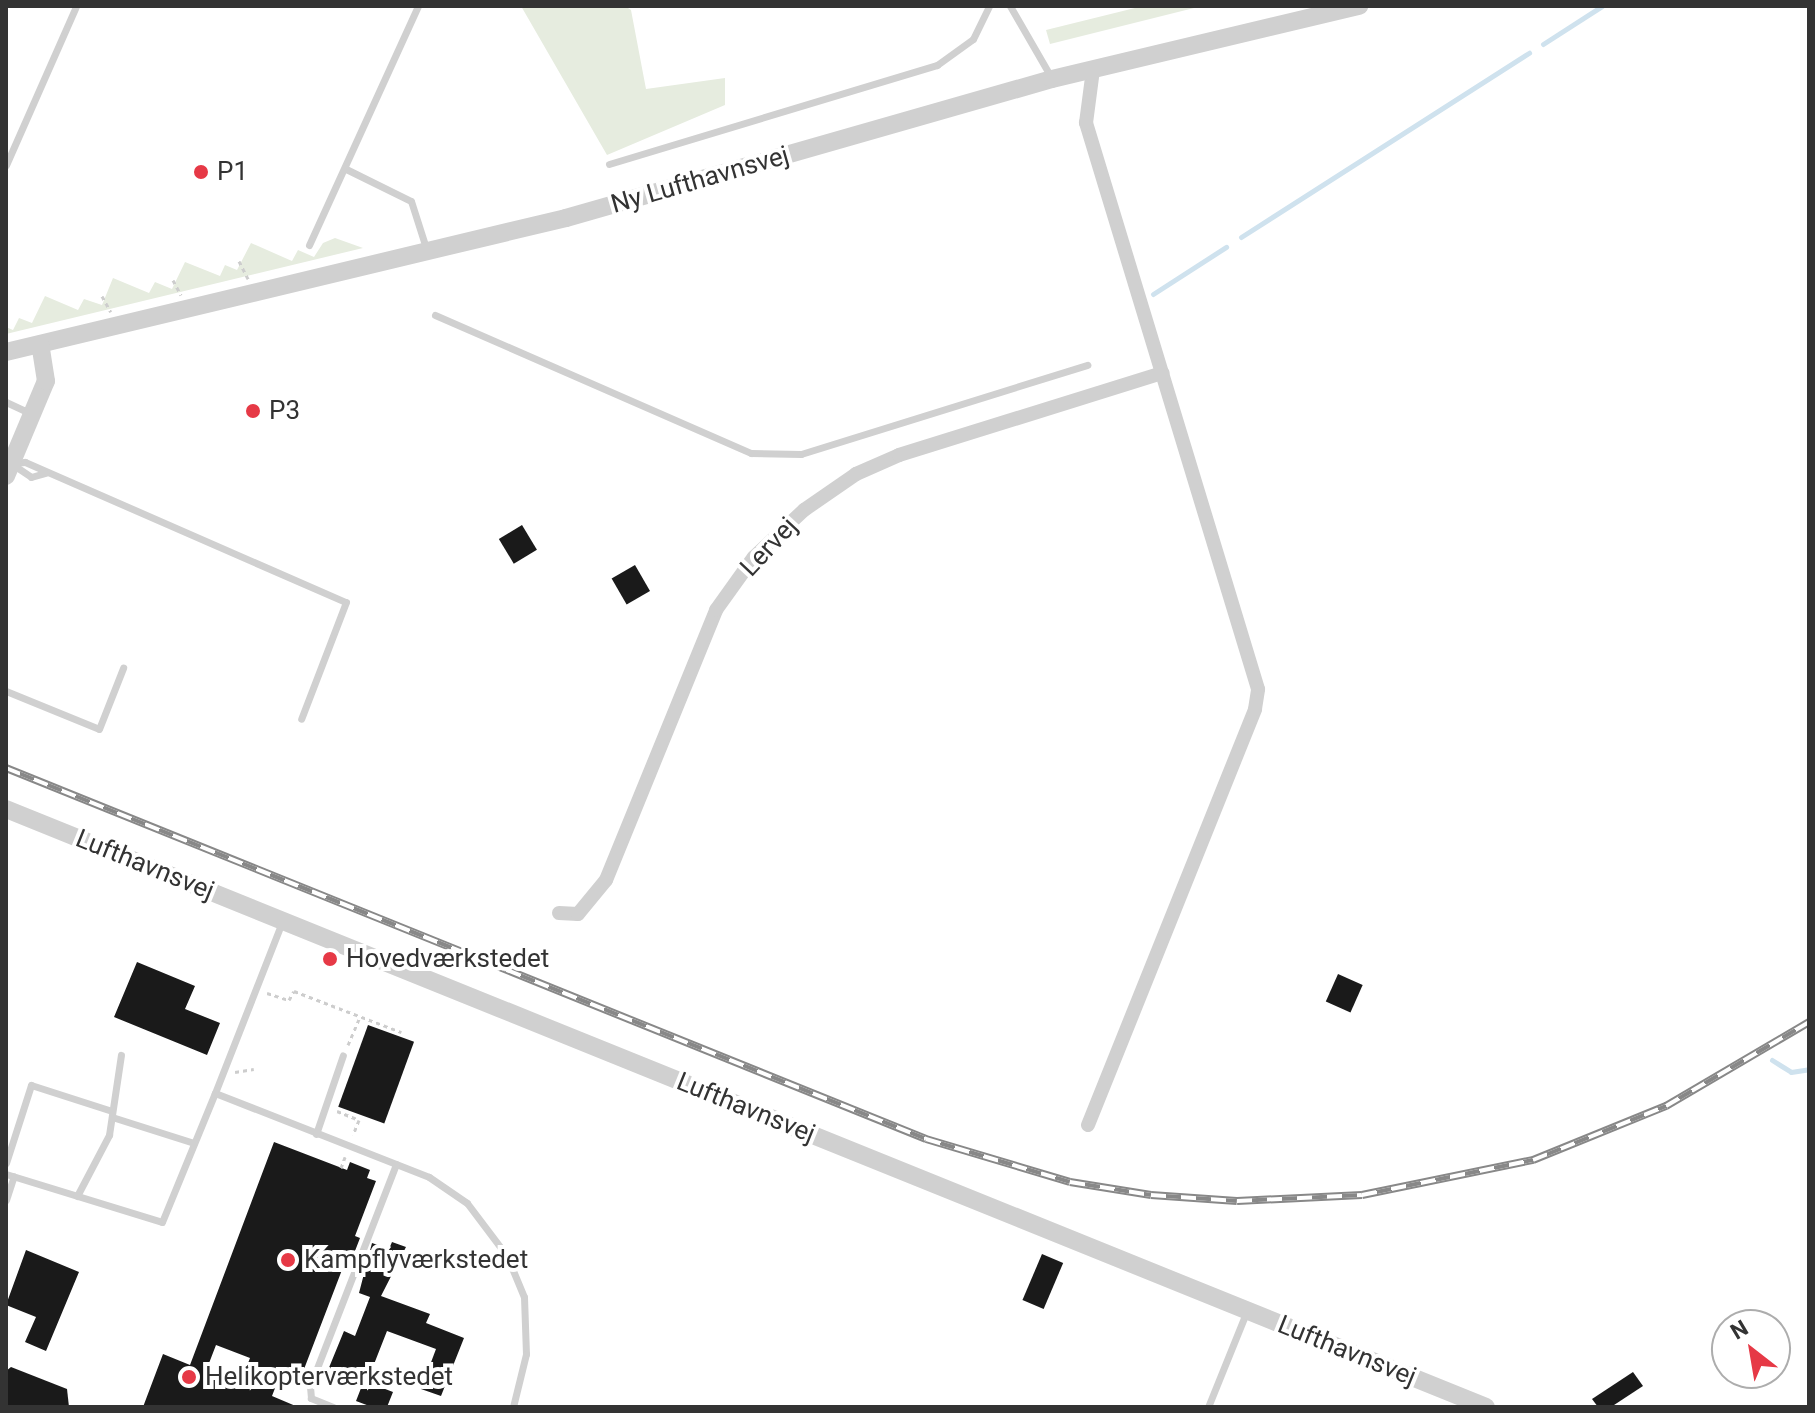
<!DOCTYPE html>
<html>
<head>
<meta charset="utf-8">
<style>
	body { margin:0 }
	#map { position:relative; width:1815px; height:1413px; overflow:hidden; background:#fff; font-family:Roboto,sans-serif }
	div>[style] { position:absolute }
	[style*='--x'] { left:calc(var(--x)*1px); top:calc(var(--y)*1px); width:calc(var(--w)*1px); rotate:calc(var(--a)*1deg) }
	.green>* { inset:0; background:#e6ecdf }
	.stream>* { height:5px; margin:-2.5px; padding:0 2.5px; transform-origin:2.5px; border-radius:2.5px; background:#cfe2ee }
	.building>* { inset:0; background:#1a1a1a; transform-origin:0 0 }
	.path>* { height:3px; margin-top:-1.5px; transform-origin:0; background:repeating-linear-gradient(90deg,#cdcdcd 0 4px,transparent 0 8px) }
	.service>* { height:7px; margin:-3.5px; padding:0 3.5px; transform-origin:3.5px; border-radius:3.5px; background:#d0d0d0 }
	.minor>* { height:14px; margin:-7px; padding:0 7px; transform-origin:7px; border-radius:7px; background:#d0d0d0 }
	.tertiary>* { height:18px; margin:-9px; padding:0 9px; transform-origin:9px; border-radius:9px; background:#d0d0d0 }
	.rail>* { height:8px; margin-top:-4px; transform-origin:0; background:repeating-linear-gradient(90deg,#fff 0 15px,#888 0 30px); box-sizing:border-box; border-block:2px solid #888 }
	.dots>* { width:22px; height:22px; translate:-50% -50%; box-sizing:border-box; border:4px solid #fff; border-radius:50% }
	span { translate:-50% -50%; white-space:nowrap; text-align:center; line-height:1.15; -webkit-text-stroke:8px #fff; paint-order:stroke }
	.poi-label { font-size:26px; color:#333 }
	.left { translate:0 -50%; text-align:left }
	.street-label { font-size:26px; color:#333 }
	.frame { position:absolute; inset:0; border:8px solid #333; pointer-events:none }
	.north { position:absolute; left:1711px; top:1309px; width:80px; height:80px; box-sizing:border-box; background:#fff; border:2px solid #adadad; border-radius:50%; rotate:329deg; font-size:22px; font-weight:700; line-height:32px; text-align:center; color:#333 }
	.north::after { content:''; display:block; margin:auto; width:28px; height:36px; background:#e63946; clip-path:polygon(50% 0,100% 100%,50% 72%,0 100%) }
</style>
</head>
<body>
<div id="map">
	<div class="green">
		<i style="clip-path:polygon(521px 6px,625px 6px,631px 10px,646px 89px,725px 78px,725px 105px,607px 155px)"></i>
		<i style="clip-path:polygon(1143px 6px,1202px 6px,1050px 44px,1046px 30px)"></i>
		<i style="clip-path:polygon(335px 238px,363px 248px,6px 334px,6px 327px,13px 330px,19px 318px,32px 323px,45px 296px,78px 310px,84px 299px,102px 305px,113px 278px,149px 293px,155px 282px,172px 289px,185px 262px,220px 276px,225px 265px,237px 270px,251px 243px,292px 261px,298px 250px,314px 257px,323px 243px)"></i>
	</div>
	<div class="stream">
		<i style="--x:1543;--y:44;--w:70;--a:-32.8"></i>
		<i style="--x:1241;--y:237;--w:342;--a:-32.6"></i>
		<i style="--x:1153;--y:294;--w:87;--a:-32.8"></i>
		<i style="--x:1772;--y:1060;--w:22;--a:32"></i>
		<i style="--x:1791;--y:1072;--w:18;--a:-9"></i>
	</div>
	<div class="building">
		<i style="left:522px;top:525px;width:29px;height:27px;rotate:59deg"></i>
		<i style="left:635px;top:565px;width:30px;height:27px;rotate:60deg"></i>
		<i style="clip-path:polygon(137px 962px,195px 986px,185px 1009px,220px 1023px,207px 1055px,114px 1017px)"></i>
		<i style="left:1338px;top:974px;width:27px;height:30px;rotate:24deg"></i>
		<i style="left:368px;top:1025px;width:49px;height:87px;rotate:20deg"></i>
		<i style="clip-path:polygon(evenodd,274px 1142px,347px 1170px,350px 1162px,370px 1170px,367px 1178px,376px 1181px,355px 1236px,360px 1238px,350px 1264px,345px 1262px,301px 1377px,282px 1370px,272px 1396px,298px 1407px,143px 1407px,163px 1354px,190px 1365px,274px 1142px,216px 1345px,250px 1358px,240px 1384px,206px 1371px,216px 1345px)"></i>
		<i style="clip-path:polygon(392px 1242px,406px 1247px,381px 1296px,430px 1314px,426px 1323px,464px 1338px,441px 1396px,421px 1389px,436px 1349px,387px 1331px,367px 1382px,393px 1392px,387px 1407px,372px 1407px,356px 1401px,363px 1383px,328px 1370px,344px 1331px,355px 1336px,370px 1297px,359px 1293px,372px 1243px,389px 1249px)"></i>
		<i style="clip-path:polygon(26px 1250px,79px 1272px,46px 1351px,25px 1342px,36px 1317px,6px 1305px)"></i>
		<i style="left:1042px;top:1254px;width:23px;height:50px;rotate:23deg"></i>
		<i style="clip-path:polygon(11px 1367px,67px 1389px,69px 1407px,6px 1407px,6px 1371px)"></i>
		<i style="clip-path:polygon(1633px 1372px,1643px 1386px,1611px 1407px,1598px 1407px,1592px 1399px)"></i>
	</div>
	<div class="path">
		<i style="--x:239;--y:261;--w:20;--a:63"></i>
		<i style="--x:173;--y:280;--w:17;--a:62"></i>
		<i style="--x:102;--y:296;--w:18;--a:61"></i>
		<i style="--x:267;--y:993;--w:23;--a:18"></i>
		<i style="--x:289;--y:1000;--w:10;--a:-61"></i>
		<i style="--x:294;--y:991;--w:115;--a:21"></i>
		<i style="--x:348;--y:1045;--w:28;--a:-67"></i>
		<i style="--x:235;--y:1072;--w:19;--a:-9"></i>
		<i style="--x:337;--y:1111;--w:24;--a:22"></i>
		<i style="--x:359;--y:1120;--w:16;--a:112"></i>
		<i style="--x:341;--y:1168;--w:12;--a:-70"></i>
	</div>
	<div class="service">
		<i style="--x:1010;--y:6;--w:82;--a:60"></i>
		<i style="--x:609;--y:164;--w:343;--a:-16.8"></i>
		<i style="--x:937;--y:65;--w:44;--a:-35.8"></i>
		<i style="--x:973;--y:39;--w:37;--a:-64"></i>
		<i style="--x:6;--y:165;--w:174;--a:-66.2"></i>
		<i style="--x:346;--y:169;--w:72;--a:26.2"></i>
		<i style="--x:411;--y:201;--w:52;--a:72.3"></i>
		<i style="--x:309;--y:245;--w:263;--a:-65.5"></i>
		<i style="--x:435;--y:315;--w:345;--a:23.6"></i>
		<i style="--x:751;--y:453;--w:50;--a:1.1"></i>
		<i style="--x:801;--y:454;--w:300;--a:-17.3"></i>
		<i style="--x:6;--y:402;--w:29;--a:25"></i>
		<i style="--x:14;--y:463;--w:11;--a:-5"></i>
		<i style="--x:25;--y:462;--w:350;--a:23.6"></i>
		<i style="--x:346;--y:602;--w:125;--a:111"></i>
		<i style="--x:12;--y:464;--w:23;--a:34"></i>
		<i style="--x:31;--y:477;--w:15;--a:-16"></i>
		<i style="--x:6;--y:691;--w:100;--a:22.2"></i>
		<i style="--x:99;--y:729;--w:66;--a:-68.5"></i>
		<i style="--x:282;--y:922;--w:184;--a:111.4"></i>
		<i style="--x:215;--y:1093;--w:230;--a:21.4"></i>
		<i style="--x:429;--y:1177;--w:46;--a:34.4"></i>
		<i style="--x:467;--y:1203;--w:66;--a:53"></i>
		<i style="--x:507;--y:1256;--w:44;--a:67.5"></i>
		<i style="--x:524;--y:1297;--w:57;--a:88"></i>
		<i style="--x:526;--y:1354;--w:55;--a:103.8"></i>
		<i style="--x:112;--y:1117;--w:86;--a:17.6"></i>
		<i style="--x:316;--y:1134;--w:83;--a:-71.1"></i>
		<i style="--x:6;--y:1163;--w:82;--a:-72.2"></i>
		<i style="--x:31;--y:1085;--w:85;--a:17.8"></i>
		<i style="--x:6;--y:1174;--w:163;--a:17.1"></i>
		<i style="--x:162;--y:1222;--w:139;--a:-67.7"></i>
		<i style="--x:77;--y:1196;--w:69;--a:-62.3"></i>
		<i style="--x:109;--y:1135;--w:81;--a:-81.5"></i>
		<i style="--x:6;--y:1200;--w:25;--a:-72"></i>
		<i style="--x:333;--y:1407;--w:24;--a:-158"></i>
		<i style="--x:311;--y:1398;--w:12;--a:-95"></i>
		<i style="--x:310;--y:1386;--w:238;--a:-68.8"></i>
		<i style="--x:1208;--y:1407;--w:101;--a:-68"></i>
	</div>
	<div class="minor">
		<i style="--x:559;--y:913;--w:19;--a:3"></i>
		<i style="--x:578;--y:914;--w:44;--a:-50.5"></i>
		<i style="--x:606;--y:880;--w:292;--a:-67.8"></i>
		<i style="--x:716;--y:610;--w:65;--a:-54.4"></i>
		<i style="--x:754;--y:557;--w:69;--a:-43.2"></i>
		<i style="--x:804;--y:510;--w:63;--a:-34.7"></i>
		<i style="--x:856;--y:474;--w:47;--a:-23.8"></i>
		<i style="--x:899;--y:455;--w:276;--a:-17.3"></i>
		<i style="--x:1088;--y:1125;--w:448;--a:-68.1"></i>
		<i style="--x:1255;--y:709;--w:20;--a:-81"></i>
		<i style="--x:1258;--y:689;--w:592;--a:-106.9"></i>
		<i style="--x:1086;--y:123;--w:53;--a:-82.5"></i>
	</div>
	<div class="tertiary">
		<i style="--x:6;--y:352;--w:576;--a:-13.46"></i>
		<i style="--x:566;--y:218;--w:505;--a:-15.96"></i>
		<i style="--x:1052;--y:79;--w:316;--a:-13.4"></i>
		<i style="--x:6;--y:476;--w:103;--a:-67.2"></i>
		<i style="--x:46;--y:381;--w:37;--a:-99"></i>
		<i style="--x:6;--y:809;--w:1596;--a:22"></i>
	</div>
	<div class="rail">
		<i style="--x:6;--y:768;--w:992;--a:21.96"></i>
		<i style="--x:926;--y:1139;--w:150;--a:16.6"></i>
		<i style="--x:1070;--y:1182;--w:82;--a:9.1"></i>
		<i style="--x:1151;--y:1195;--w:86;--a:4"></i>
		<i style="--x:1237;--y:1201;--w:125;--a:-2.7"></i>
		<i style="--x:1362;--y:1195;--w:175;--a:-11.6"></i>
		<i style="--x:1533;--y:1160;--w:144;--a:-22.1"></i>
		<i style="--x:1666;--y:1106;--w:166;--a:-30.4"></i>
	</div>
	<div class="dots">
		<i style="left:201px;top:172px;background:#e63946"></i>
		<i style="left:253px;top:411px;background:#e63946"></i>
		<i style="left:330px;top:959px;background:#e63946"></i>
		<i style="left:288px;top:1260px;background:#e63946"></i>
		<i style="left:189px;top:1377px;background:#e63946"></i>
	</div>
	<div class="poi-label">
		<span class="left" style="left:217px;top:172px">P1</span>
		<span class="left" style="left:269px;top:411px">P3</span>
		<span class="left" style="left:346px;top:959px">Hovedværkstedet</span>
		<span class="left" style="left:304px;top:1260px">Kampflyværkstedet</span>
		<span class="left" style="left:205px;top:1377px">Helikopterværkstedet</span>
	</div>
	<div class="street-label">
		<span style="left:700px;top:180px;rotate:-16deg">Ny Lufthavnsvej</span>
		<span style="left:769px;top:547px;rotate:-47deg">Lervej</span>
		<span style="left:145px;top:865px;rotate:22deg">Lufthavnsvej</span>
		<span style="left:746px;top:1108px;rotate:22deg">Lufthavnsvej</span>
		<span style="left:1347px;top:1351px;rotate:22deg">Lufthavnsvej</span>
	</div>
	<div class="frame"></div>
	<div class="north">N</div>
</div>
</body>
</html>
